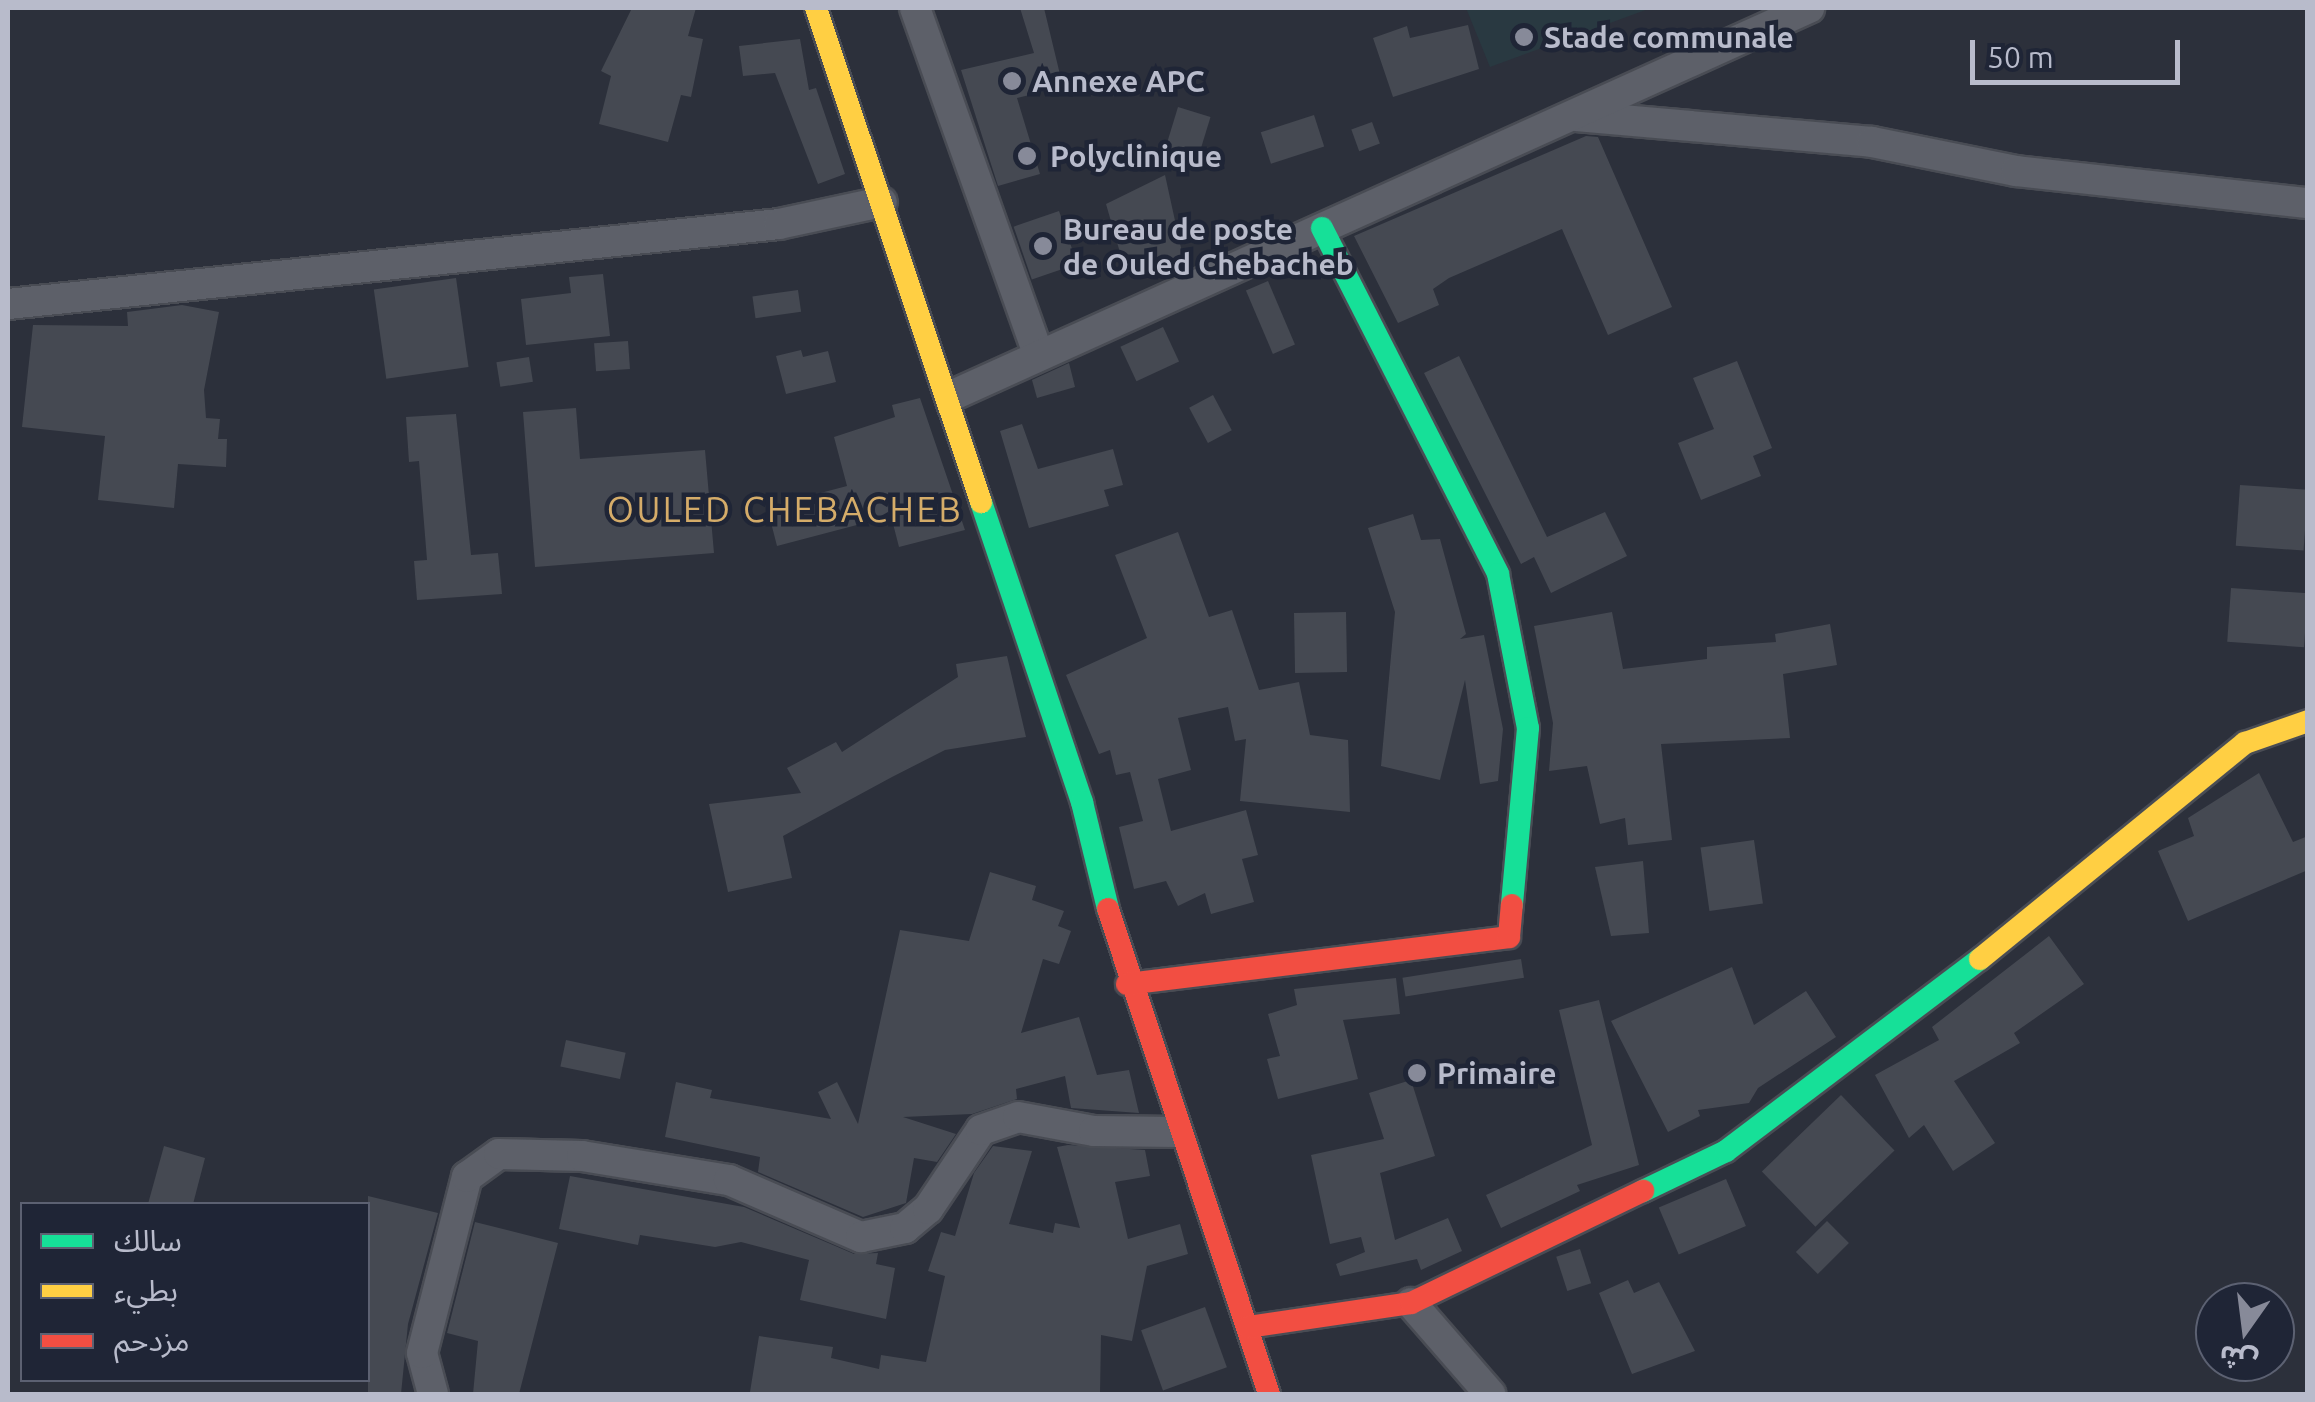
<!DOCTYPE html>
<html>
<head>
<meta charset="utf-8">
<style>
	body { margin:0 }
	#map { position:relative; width:2315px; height:1402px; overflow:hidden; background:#2c303b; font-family:Ubuntu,"Noto Sans Arabic",sans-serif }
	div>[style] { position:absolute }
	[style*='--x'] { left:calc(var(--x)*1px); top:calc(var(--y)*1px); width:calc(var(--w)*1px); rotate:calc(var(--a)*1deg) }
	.green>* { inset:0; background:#293941 }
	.building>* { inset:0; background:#454952; transform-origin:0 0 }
	.roads { filter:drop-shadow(2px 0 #494c54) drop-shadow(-2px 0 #494c54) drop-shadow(0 2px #494c54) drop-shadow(0 -2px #494c54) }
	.street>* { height:30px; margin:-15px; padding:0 15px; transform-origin:15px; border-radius:15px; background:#5d6069 }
	.fast>* { height:22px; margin:-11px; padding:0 11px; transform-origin:11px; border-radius:11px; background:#16e098 }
	.slow>* { height:22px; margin:-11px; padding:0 11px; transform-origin:11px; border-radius:11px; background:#ffcf43 }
	.jam>* { height:22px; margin:-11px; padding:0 11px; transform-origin:11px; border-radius:11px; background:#f24e42 }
	.dots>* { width:28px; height:28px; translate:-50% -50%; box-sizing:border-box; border:5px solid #1f2536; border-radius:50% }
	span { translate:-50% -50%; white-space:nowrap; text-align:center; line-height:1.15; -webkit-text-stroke:9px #1f2536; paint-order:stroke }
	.poi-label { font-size:30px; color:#b8bbcb; font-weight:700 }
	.left { translate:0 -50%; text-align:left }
	.quarter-label { font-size:35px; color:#d5ac69; letter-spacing:2.5px }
	.frame { position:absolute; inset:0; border:10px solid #b8bbcb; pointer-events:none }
	.legend { position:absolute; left:20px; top:1202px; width:350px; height:180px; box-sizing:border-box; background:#1f2536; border:2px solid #5c6172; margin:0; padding:12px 18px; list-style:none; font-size:30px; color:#b8bbcb }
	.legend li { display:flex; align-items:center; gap:20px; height:50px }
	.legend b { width:50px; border:2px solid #5c6172 }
	.north { position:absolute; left:2195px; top:1282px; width:100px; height:100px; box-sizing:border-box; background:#1f2536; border:2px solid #5c6172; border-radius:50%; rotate:194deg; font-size:28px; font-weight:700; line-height:40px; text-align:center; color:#b8bbcb }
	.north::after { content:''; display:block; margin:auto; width:35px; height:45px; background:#878a99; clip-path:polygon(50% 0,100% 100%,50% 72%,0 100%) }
	.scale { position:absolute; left:1970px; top:40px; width:210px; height:45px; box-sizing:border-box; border:5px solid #b8bbcb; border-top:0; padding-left:12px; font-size:30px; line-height:35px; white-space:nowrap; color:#b8bbcb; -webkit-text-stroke:8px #1f2536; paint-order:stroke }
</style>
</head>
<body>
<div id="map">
	<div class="green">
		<i style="clip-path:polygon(1466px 8px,1651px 8px,1490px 67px)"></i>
	</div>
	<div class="building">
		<i style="clip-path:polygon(632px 8px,696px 8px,688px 36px,703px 39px,691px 97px,681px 95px,668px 142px,599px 124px,611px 76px,601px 71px)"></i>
		<i style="clip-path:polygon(1020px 8px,1044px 8px,1063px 87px,1017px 98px,1040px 174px,998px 186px,961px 70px,1034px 53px)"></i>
		<i style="clip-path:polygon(1468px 25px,1479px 69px,1393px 97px,1373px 38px,1407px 26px,1410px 38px)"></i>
		<i style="clip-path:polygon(800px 39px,809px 90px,816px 88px,845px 174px,818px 184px,775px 73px,743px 76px,739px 46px)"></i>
		<i style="left:1178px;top:107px;width:34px;height:53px;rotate:17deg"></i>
		<i style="left:1314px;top:115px;width:33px;height:56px;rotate:72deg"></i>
		<i style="left:1372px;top:122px;width:23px;height:22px;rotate:70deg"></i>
		<i style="clip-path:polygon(1586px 136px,1598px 137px,1672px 307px,1608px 335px,1562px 229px,1449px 278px,1433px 289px,1439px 305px,1398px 323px,1354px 236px)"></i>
		<i style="clip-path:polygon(1165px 175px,1183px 257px,1125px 270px,1106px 204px)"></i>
		<i style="left:1059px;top:211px;width:56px;height:48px;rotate:71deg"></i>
		<i style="clip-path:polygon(603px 274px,610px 336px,526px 345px,521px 299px,571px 293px,569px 277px)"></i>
		<i style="left:456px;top:278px;width:90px;height:83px;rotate:82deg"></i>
		<i style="left:1268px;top:281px;width:69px;height:24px;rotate:67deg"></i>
		<i style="left:798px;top:290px;width:22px;height:46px;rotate:82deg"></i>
		<i style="clip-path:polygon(182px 305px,219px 312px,204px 390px,206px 418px,220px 419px,218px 439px,227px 439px,226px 467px,178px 464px,174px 508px,98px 500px,105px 436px,22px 427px,33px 325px,128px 326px,127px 312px)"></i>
		<i style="left:1163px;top:327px;width:38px;height:47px;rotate:65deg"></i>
		<i style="left:628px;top:341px;width:28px;height:34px;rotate:86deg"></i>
		<i style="clip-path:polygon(801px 350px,803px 357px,828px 351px,836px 382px,786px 394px,776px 356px)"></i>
		<i style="clip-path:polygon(1459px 356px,1547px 537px,1605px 512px,1627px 556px,1551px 593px,1534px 557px,1521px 564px,1424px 373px)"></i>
		<i style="left:529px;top:357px;width:25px;height:33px;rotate:81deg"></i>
		<i style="clip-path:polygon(1737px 361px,1772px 448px,1753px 456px,1761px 476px,1701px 500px,1678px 443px,1714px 429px,1693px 378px)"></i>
		<i style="clip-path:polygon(1069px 363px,1075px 387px,1037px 398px,1032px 380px)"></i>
		<i style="left:1213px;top:395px;width:40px;height:27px;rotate:62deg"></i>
		<i style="clip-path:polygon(920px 398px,965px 530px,899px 547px,891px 516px,777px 546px,767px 507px,847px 486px,834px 437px,895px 417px,892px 405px)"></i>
		<i style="clip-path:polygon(576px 408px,580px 459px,705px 450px,714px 553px,535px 567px,523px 412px)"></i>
		<i style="clip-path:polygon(456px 414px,471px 555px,498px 553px,502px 594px,417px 600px,414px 561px,427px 560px,419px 461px,409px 462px,406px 417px)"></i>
		<i style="clip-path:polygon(1022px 424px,1038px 469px,1113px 449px,1123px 485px,1104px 490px,1109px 506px,1029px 528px,1000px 431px)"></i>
		<i style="left:2240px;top:485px;width:68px;height:61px;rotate:4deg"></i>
		<i style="clip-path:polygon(1413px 514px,1421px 540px,1440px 539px,1466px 634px,1460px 639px,1484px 635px,1503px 729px,1498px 781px,1480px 784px,1465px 680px,1440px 780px,1381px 766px,1395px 612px,1368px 528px)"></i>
		<i style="clip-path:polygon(1178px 532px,1209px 617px,1232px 610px,1259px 690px,1299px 682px,1310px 735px,1348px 740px,1350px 812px,1240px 801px,1246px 739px,1235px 741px,1228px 707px,1178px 718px,1191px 770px,1158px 779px,1171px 831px,1246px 810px,1258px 855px,1242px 859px,1254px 902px,1211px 914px,1205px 893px,1178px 906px,1166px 881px,1134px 889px,1119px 827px,1143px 821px,1130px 772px,1116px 775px,1110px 750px,1099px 754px,1066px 675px,1147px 638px,1115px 555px)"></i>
		<i style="left:2231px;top:588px;width:77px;height:54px;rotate:4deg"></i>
		<i style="left:1346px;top:612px;width:60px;height:52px;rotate:89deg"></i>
		<i style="clip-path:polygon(1612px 612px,1623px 669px,1707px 659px,1707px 647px,1776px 642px,1775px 634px,1830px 624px,1837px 665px,1783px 674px,1790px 738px,1661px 744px,1672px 840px,1628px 845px,1625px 818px,1600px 824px,1587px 766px,1549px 771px,1553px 723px,1534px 626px)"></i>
		<i style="clip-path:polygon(1007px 656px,1026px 737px,945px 750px,892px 777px,783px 836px,792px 878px,728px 892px,709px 804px,801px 793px,787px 768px,836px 742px,842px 752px,958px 677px,956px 664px)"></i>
		<i style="clip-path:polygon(2259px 773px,2293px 842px,2308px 836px,2308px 870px,2188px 921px,2158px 851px,2194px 836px,2188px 818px)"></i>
		<i style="left:1754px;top:840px;width:64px;height:54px;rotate:82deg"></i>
		<i style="clip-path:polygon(1643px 861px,1649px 933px,1611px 936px,1595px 867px)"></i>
		<i style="clip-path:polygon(990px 872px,1036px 886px,1032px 900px,1064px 911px,1058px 926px,1071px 931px,1059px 964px,1043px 959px,1021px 1033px,1079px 1017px,1097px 1075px,1129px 1070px,1139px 1113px,1071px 1108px,1065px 1076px,1016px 1089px,1017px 1099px,972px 1114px,903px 1117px,956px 1134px,937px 1162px,914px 1158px,906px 1203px,863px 1217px,758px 1172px,760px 1157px,665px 1137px,676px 1082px,712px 1090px,710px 1098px,831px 1119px,818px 1092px,837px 1082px,858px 1124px,900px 930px,969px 941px)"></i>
		<i style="clip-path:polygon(2049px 936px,2084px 984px,2014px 1033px,2020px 1043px,1954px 1081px,1995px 1143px,1953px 1171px,1924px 1125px,1909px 1138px,1875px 1075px,1939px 1040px,1932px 1027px)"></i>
		<i style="left:1521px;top:959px;width:19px;height:120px;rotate:81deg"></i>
		<i style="clip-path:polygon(1732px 967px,1754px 1025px,1806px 991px,1836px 1037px,1758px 1088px,1749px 1103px,1698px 1110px,1700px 1116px,1668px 1132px,1611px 1021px)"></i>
		<i style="clip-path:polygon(1396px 978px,1400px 1014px,1343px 1020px,1358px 1079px,1278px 1099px,1267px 1059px,1280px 1056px,1268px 1014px,1297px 1005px,1294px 989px)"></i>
		<i style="clip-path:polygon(1599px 1000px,1639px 1165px,1577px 1185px,1580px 1191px,1501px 1228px,1486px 1195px,1592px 1145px,1559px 1010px)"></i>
		<i style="left:566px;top:1040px;width:61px;height:27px;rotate:12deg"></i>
		<i style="clip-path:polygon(1411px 1080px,1435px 1156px,1380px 1173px,1395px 1240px,1448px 1218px,1462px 1251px,1421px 1270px,1417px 1259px,1340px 1276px,1336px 1264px,1365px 1252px,1361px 1237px,1330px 1244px,1311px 1155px,1384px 1139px,1369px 1093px)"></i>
		<i style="left:1841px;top:1095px;width:77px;height:110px;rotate:46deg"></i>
		<i style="clip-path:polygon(164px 1146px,205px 1158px,193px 1204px,148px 1204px)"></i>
		<i style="clip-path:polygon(993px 1146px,1032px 1151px,1009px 1224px,1053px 1233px,1055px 1223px,1080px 1228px,1057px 1147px,1068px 1145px,1145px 1150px,1150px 1176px,1115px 1182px,1128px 1239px,1180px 1224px,1188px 1254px,1147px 1266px,1132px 1341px,1101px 1335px,1100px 1394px,750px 1392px,759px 1336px,833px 1347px,831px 1358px,879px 1369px,881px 1355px,926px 1362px,945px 1276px,928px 1271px,941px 1232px,955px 1236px,974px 1173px)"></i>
		<i style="clip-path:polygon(570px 1176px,744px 1207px,854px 1254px,878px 1253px,876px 1264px,895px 1268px,886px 1319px,800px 1300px,809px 1260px,741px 1242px,715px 1247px,640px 1235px,638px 1245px,559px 1229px)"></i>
		<i style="left:1726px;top:1179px;width:51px;height:73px;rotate:67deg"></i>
		<i style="clip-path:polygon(368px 1196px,438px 1213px,408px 1324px,401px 1394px,368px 1394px)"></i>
		<i style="left:1827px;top:1221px;width:31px;height:44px;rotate:45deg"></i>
		<i style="clip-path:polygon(475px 1222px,558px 1243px,519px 1394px,473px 1394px,478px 1341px,447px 1333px)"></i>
		<i style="left:1580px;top:1249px;width:36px;height:25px;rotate:72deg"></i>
		<i style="clip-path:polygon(1628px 1280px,1634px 1293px,1659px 1282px,1695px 1351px,1632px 1374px,1599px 1293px)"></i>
		<i style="left:1205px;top:1307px;width:64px;height:68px;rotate:70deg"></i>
	</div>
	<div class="roads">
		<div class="street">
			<i style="--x:915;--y:8;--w:369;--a:70.4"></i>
			<i style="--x:1576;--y:116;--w:297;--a:5"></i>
			<i style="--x:1872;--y:142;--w:147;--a:11.4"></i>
			<i style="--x:2016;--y:171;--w:294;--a:6.3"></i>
			<i style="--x:8;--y:304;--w:775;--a:-5.92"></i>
			<i style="--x:779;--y:224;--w:105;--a:-12.1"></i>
			<i style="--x:951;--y:396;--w:942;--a:-24.33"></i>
			<i style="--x:1411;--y:1303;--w:121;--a:49"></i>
			<i style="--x:433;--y:1394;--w:42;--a:-105"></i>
			<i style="--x:422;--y:1353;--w:182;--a:-75.7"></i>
			<i style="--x:467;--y:1177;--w:39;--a:-36"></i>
			<i style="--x:499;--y:1154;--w:83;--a:1.4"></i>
			<i style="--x:582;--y:1156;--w:149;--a:9.3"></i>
			<i style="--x:729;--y:1180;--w:144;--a:23.4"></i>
			<i style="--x:861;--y:1237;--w:45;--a:-11.6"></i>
			<i style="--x:905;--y:1228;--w:30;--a:-40"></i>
			<i style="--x:928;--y:1209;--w:95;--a:-56.1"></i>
			<i style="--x:981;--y:1130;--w:39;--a:-19"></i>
			<i style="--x:1018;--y:1117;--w:77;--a:10.4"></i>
			<i style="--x:1094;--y:1131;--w:83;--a:0.7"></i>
		</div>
		<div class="fast">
			<i style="--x:1322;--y:228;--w:388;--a:63"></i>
			<i style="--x:1498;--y:574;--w:157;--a:79"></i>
			<i style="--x:1528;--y:728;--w:178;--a:95.2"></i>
			<i style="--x:981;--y:502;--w:317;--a:71.4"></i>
			<i style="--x:1082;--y:802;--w:110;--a:76.3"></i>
			<i style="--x:1643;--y:1191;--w:92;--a:-25.7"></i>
			<i style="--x:1726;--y:1151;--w:318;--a:-37.1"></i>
		</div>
		<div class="slow">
			<i style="--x:816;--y:8;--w:521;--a:71.53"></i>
			<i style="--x:1980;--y:959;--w:342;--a:-39.2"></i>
			<i style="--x:2245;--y:743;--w:67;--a:-19.2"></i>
		</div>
		<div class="jam">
			<i style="--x:1108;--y:909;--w:511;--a:71.64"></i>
			<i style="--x:1127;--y:984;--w:385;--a:-7"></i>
			<i style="--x:1509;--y:937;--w:32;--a:-85"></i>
			<i style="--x:1248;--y:1327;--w:165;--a:-8.4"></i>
			<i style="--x:1411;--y:1303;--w:258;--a:-25.8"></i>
		</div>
	</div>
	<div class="dots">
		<i style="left:1524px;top:37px;background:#878a99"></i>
		<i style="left:1012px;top:81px;background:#878a99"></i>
		<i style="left:1027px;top:156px;background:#878a99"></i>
		<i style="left:1043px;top:246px;background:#878a99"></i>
		<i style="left:1417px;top:1073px;background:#878a99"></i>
	</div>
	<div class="poi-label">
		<span class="left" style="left:1544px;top:37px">Stade communale</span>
		<span class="left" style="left:1032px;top:81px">Annexe APC</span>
		<span class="left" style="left:1050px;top:156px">Polyclinique</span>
		<span class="left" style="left:1063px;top:246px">Bureau de poste<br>de Ouled Chebacheb</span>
		<span class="left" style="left:1437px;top:1073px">Primaire</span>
	</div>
	<div class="quarter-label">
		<span style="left:785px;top:509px">OULED CHEBACHEB</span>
	</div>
	<div class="frame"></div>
	<ul class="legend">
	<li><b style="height:12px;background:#16e098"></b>سالك</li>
	<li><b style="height:12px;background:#ffcf43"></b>بطيء</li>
	<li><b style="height:12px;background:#f24e42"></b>مزدحم</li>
	</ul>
	<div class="north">ش</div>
	<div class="scale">50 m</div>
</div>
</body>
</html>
